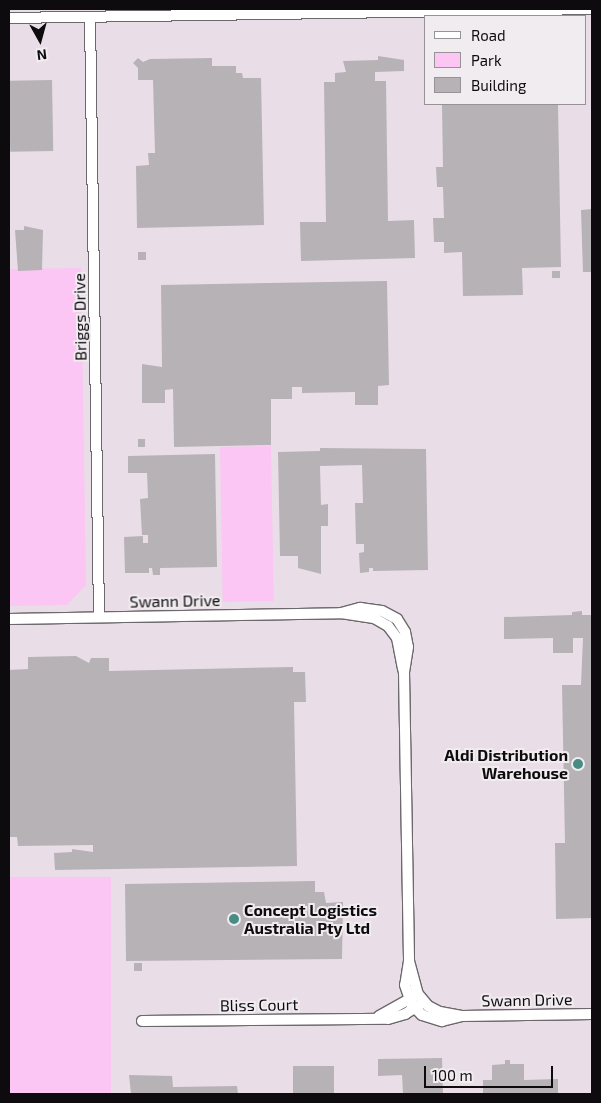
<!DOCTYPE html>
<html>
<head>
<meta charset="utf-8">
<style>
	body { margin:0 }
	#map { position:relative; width:601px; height:1103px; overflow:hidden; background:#f1ecf0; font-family:"Exo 2",sans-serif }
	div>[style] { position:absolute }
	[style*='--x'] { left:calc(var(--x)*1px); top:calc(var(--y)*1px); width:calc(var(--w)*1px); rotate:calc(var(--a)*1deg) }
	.built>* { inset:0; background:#e9dee7 }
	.green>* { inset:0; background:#fbc5f4; transform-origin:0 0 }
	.building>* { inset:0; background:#b7b2b6; transform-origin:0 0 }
	.roads { filter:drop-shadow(1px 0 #6c686b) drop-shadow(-1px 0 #6c686b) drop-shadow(0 1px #6c686b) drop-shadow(0 -1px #6c686b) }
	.street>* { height:10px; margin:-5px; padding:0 5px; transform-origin:5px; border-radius:5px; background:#fff }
	.dots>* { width:14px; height:14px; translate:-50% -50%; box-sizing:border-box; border:2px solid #f1ecf0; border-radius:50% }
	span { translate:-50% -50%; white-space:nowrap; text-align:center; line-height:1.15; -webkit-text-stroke:4px #f1ecf0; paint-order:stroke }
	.street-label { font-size:16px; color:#0d0b0d }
	.poi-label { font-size:16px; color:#0d0b0d; font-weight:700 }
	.right { translate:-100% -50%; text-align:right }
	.left { translate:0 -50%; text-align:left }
	.frame { position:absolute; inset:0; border:10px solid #0d0b0d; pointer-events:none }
	.legend { position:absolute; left:424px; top:15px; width:162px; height:90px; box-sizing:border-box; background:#f1ecf0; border:1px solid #969295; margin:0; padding:6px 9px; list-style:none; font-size:15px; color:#0d0b0d }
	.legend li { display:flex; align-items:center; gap:10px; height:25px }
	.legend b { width:25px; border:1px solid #969295 }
	.north { position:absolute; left:15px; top:15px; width:50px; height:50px; -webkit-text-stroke:4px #f1ecf0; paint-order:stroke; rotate:173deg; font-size:14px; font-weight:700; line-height:20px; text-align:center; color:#0d0b0d }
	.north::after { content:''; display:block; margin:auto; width:18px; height:22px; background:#0d0b0d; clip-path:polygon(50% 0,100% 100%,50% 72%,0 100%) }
	.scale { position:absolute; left:424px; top:1066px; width:129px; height:22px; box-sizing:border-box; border:2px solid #0d0b0d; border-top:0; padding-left:6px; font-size:15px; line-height:18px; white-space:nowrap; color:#0d0b0d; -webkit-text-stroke:4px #f1ecf0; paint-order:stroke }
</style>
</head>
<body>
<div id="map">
	<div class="built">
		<i style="clip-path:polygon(evenodd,9px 9px,592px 9px,592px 1094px,9px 1094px,9px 9px,425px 16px,585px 16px,585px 104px,425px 104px,425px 16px)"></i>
	</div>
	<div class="green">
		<i style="clip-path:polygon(81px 268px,86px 585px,67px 605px,9px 606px,9px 269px)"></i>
		<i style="left:271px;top:446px;width:155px;height:51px;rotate:89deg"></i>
		<i style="left:9px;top:877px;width:102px;height:217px"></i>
	</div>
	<div class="building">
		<i style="clip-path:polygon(378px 56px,404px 60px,404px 71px,375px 72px,375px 81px,386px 81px,388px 221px,414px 220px,415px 258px,301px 261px,300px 222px,326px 222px,324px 82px,335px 82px,335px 73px,346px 72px,343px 61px,378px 60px)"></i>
		<i style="clip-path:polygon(138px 58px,143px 62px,150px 59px,212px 58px,212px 66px,236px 66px,236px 73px,242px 73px,243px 78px,261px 78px,264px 225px,137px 228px,136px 166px,149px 165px,148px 153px,155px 153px,153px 80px,138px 80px,138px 68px,133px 63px)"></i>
		<i style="left:52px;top:80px;width:71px;height:43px;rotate:89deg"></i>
		<i style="clip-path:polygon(442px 104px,558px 104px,561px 267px,522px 268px,523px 295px,463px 296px,462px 252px,444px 253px,444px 242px,434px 242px,433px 218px,444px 218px,443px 187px,437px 187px,436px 167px,443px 167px)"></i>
		<i style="clip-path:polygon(592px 209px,592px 272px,583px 272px,581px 210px)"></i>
		<i style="clip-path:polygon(24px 226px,43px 230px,42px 270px,18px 271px,15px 230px,24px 230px)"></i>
		<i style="left:138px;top:252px;width:8px;height:8px"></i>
		<i style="left:552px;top:271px;width:8px;height:7px"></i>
		<i style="clip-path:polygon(387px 281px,389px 385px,378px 386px,378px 405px,355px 405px,355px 392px,302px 393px,302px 387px,292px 387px,292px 399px,271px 399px,271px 445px,174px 447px,173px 389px,165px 390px,165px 403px,142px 403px,142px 364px,162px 367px,161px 285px)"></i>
		<i style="left:138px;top:439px;width:7px;height:8px"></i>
		<i style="clip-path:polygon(320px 448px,426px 449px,428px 570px,373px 571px,373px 568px,369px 568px,369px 572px,360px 573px,359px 553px,364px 552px,364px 544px,356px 544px,355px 503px,363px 503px,362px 465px,320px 466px,321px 505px,328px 504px,328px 526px,321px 526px,321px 574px,298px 568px,298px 556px,280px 556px,278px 452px,320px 451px)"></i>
		<i style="clip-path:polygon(215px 454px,217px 567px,160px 568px,160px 575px,153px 575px,152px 568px,149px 568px,149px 573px,125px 573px,124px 537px,143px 536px,143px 543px,148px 543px,148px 535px,142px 535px,140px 499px,148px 498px,147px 473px,128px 473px,128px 456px)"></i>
		<i style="clip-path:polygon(582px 611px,582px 615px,592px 615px,592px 918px,556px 919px,555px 843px,565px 843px,562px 685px,581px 685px,583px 638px,573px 638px,573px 653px,553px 653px,553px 638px,504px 639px,504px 617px,572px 615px,572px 612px)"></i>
		<i style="clip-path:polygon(76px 656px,89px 663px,91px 658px,109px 658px,109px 671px,293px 667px,293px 672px,305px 672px,306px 702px,294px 702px,297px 866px,55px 870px,54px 853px,72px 852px,72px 849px,93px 852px,93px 845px,18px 846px,17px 837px,9px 837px,9px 670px,28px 669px,28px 657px)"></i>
		<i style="clip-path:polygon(315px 881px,315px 892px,324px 892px,326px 903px,343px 902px,342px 959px,126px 961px,125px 884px)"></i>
		<i style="left:142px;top:963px;width:8px;height:8px;rotate:90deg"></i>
		<i style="clip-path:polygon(442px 1058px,443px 1094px,403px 1094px,402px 1075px,378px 1076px,378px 1059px)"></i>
		<i style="clip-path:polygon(505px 1060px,510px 1060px,510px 1064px,524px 1064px,524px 1080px,558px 1079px,558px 1094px,483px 1094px,483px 1080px,492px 1080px,492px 1065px,505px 1064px)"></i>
		<i style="left:334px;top:1066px;width:28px;height:41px;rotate:90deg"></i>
		<i style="clip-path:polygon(129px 1075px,172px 1076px,173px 1087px,237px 1086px,238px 1094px,131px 1094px)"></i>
	</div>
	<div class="roads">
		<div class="street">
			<i style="--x:90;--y:17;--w:600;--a:89.14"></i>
			<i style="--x:9;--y:18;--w:583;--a:-0.88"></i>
			<i style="--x:341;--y:613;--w:20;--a:-15"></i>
			<i style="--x:360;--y:608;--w:22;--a:8"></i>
			<i style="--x:382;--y:611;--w:17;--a:28"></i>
			<i style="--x:397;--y:619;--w:15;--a:58"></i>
			<i style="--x:405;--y:632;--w:15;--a:79"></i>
			<i style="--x:408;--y:647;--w:25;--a:99"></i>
			<i style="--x:404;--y:672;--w:289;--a:89"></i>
			<i style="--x:409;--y:961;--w:24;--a:99"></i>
			<i style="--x:405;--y:985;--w:21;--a:71"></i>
			<i style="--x:412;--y:1005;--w:14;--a:45"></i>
			<i style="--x:422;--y:1015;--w:21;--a:17"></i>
			<i style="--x:442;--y:1021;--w:21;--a:-14"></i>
			<i style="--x:9;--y:619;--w:332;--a:-1"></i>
			<i style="--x:341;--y:613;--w:33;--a:9"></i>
			<i style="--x:374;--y:618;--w:16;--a:30"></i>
			<i style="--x:388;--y:626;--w:15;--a:53"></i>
			<i style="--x:397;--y:638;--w:32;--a:79"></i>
			<i style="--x:409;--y:961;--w:34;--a:75"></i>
			<i style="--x:418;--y:994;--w:16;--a:50"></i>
			<i style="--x:428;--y:1006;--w:13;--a:27"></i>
			<i style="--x:440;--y:1012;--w:22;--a:10"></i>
			<i style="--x:462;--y:1016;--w:130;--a:-0.9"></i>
			<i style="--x:379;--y:1016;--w:41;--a:-29.1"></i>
			<i style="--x:142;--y:1021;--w:246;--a:-0.5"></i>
			<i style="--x:388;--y:1019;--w:18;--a:-16"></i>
			<i style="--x:405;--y:1014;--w:22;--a:-32"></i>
		</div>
	</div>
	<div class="dots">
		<i style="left:578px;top:764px;background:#488d84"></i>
		<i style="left:234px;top:919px;background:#488d84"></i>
	</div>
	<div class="street-label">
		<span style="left:80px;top:317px;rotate:-91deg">Briggs Drive</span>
		<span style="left:175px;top:601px;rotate:-1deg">Swann Drive</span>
		<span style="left:527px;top:1000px;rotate:-1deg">Swann Drive</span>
		<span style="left:259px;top:1005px;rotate:-1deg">Bliss Court</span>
	</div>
	<div class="poi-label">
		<span class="right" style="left:568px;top:764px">Aldi Distribution<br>Warehouse</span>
		<span class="left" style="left:244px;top:919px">Concept Logistics<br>Australia Pty Ltd</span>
	</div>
	<div class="frame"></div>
	<ul class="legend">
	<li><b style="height:6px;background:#fff"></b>Road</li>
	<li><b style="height:14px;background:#fbc5f4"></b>Park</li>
	<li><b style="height:14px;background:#b7b2b6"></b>Building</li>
	</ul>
	<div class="north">N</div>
	<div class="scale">100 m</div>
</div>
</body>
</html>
